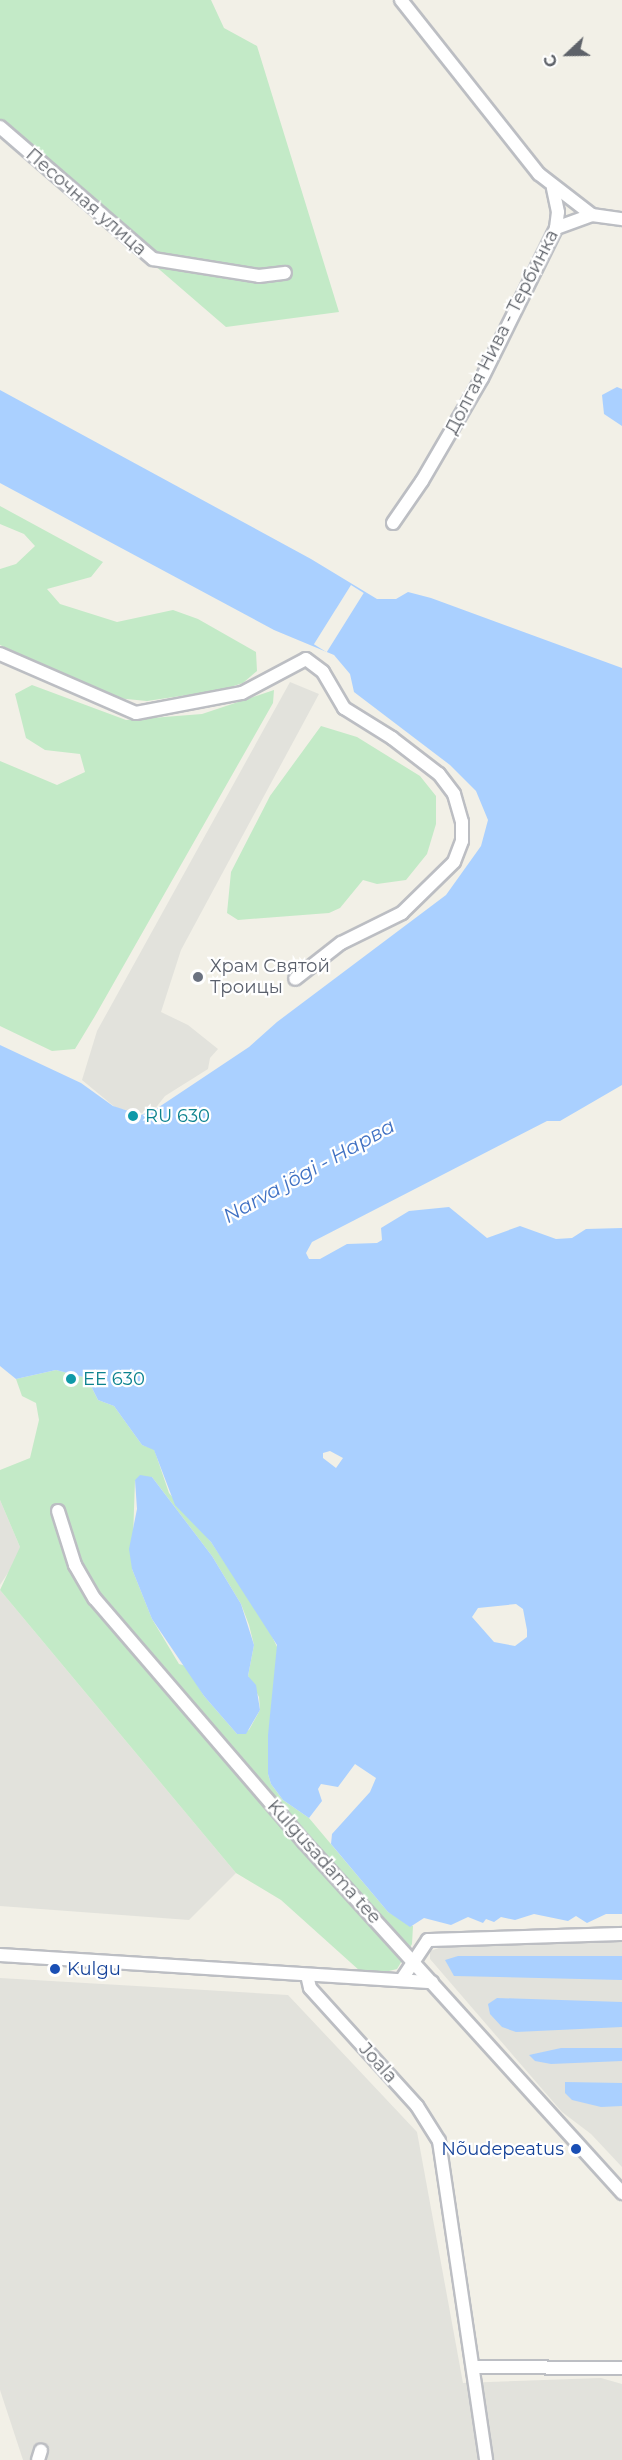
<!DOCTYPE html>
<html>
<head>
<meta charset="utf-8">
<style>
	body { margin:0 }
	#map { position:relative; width:622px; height:2460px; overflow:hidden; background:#f2f0e7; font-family:Montserrat,sans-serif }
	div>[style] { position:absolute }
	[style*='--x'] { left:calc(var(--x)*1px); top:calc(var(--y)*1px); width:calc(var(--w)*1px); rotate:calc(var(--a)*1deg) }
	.industrial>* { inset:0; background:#e2e2dc }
	.green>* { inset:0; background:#c3eac7 }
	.water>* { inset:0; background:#aad0ff }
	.pier>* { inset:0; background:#f2f0e7; transform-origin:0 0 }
	.roads { filter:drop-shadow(2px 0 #bcbec3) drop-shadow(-2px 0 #bcbec3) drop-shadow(0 2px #bcbec3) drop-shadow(0 -2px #bcbec3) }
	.minor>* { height:12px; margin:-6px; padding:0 6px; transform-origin:6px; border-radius:6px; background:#fff }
	.dots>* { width:16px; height:16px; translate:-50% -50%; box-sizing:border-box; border:3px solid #fff; border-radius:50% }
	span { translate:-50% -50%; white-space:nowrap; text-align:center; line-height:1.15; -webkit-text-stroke:4.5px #fff; paint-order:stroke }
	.street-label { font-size:18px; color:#5e6269 }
	.worship-label { font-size:18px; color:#5b616d }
	.left { translate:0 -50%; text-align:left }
	.culture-label { font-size:18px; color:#0d838f }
	.transit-label { font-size:18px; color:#164399 }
	.right { translate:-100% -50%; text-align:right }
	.water-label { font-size:20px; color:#4071c3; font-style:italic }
	.north { position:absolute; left:538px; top:24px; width:60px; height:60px; -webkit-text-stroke:4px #fff; paint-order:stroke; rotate:248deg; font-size:16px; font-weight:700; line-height:24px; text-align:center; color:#5e6269 }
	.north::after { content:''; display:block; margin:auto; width:21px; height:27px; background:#5e6269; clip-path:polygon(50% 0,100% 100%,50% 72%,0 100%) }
</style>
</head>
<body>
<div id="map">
	<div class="industrial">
		<i style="clip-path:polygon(290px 682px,319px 694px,181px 950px,161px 1012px,188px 1025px,218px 1049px,210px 1058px,208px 1069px,165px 1096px,154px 1110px,141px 1113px,116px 1108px,82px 1080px,97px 1031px)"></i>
		<i style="clip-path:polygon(0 1500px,20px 1547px,19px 1556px,0 1585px)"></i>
		<i style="clip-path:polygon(0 1590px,236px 1873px,189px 1920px,0 1906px)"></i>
		<i style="clip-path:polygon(622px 1941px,622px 2167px,591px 2134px,562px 2112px,430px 1959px,430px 1951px,457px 1942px)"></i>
		<i style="clip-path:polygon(0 1978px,288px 1995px,417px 2132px,463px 2383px,601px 2378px,622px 2384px,622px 2460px,23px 2460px,0 2390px)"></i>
	</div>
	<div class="green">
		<i style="clip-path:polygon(0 0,211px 0,224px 28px,257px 46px,339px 312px,226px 327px,0 132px)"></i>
		<i style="clip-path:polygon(0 506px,103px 562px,91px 577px,47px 589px,60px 604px,117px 622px,173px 610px,198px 619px,256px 652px,257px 671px,243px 683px,221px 690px,147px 701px,116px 698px,0 645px,0 569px,16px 564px,35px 546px,24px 534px,0 524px)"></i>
		<i style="clip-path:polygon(32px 685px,126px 720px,202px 714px,274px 690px,273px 703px,95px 1016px,75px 1049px,52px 1051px,0 1026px,0 761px,57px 785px,85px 772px,80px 754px,45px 750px,26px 738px,15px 694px)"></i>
		<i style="clip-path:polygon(321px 726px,357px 737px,420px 776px,436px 796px,436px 824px,427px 854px,406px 880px,377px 884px,363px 880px,340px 908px,329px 913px,238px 920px,227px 913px,231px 872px,270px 796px)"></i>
		<i style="clip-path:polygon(evenodd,56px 1370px,87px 1378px,98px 1400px,114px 1406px,142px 1445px,154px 1449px,169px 1493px,211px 1542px,266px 1624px,279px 1651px,269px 1739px,268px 1774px,271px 1784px,283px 1800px,309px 1818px,388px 1912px,413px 1926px,412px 1944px,397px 1969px,381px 1973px,360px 1971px,281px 1900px,236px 1873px,0 1590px,20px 1547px,0 1500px,0 1470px,30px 1458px,39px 1420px,36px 1403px,22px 1396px,16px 1379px,56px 1370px,152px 1477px,212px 1556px,241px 1604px,249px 1625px,254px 1645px,248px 1676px,259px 1697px,260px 1710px,249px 1730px,241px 1733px,237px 1734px,204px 1696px,186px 1666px,179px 1664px,152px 1619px,132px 1569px,135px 1480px,152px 1477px)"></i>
	</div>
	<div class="water">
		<i style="clip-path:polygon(617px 387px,622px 389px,622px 426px,604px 414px,602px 395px)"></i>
		<i style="clip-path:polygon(evenodd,0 390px,311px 559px,377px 599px,396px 599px,408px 592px,431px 598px,622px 668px,622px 1085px,560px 1121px,547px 1121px,312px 1242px,306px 1253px,309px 1259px,320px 1259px,347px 1244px,377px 1243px,382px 1240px,381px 1228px,409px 1211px,449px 1207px,487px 1238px,520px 1226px,556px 1239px,572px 1238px,586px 1229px,622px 1228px,622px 1914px,606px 1914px,587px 1923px,576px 1916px,568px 1921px,534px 1914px,515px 1920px,501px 1917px,494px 1922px,486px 1919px,483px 1923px,468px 1917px,451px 1925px,424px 1918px,410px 1927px,388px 1912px,331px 1844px,332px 1834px,370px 1792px,376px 1778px,355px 1764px,338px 1787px,321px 1784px,318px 1789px,322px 1801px,309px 1818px,283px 1800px,271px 1784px,268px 1774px,268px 1735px,277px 1645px,211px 1542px,175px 1505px,154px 1450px,142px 1445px,114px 1406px,98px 1400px,87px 1378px,56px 1370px,16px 1379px,0 1366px,0 1045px,81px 1083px,113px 1106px,141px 1115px,156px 1109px,249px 1047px,277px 1022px,446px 895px,481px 846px,488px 820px,476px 791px,450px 765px,354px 692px,350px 674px,334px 655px,274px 630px,0 483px,0 390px,330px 1451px,343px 1458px,336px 1468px,323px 1458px,323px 1453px,330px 1451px,0 390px,516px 1604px,523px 1609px,527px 1630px,527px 1637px,515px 1646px,494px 1642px,472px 1617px,478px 1608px,516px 1604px)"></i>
		<i style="clip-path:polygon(140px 1475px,152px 1477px,212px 1556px,241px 1604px,254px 1645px,248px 1676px,256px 1685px,260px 1710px,246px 1734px,237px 1734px,204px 1696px,152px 1619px,132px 1569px,129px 1549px,137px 1509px,135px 1480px)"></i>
		<i style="clip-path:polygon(458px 1956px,622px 1956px,622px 1980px,454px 1976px,445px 1960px)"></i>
		<i style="clip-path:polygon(497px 1998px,622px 2002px,622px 2027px,516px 2032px,502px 2027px,490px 2014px,488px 2004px)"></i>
		<i style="clip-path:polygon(561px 2048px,622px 2048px,622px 2061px,551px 2064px,535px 2061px,529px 2055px)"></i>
		<i style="clip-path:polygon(565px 2082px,622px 2083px,622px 2106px,601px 2107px,572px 2100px,565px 2093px)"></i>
	</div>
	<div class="pier">
		<i style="left:351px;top:585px;width:15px;height:70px;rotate:32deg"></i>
	</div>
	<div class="roads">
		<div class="minor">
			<i style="--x:401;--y:0;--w:222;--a:51.6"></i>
			<i style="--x:539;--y:174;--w:67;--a:37.7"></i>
			<i style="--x:592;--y:215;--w:30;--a:8"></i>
			<i style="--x:0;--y:127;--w:202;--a:40.8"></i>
			<i style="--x:153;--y:259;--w:107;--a:9.1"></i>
			<i style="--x:259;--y:276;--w:26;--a:-7"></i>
			<i style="--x:556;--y:228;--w:38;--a:-20"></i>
			<i style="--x:393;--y:523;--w:51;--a:-55.4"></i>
			<i style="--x:422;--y:481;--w:119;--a:-59.8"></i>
			<i style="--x:482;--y:378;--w:167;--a:-63.7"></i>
			<i style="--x:556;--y:228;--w:16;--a:-83"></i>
			<i style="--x:558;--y:212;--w:25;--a:-102"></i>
			<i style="--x:0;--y:654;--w:148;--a:23.5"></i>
			<i style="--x:136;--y:713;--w:108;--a:-10.7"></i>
			<i style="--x:242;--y:693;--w:72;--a:-28"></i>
			<i style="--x:306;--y:659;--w:21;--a:37"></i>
			<i style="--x:323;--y:672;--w:42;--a:59.7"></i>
			<i style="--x:344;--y:708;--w:57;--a:32"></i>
			<i style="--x:392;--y:738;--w:59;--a:37.5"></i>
			<i style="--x:439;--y:774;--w:25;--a:53"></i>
			<i style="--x:454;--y:794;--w:29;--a:74"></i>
			<i style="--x:462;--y:822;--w:19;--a:90"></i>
			<i style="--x:462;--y:841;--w:22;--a:111"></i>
			<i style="--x:454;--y:862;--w:73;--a:135.6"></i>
			<i style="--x:402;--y:913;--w:68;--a:153.8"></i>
			<i style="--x:341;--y:943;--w:58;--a:142"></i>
			<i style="--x:58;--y:1511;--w:57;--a:72.5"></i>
			<i style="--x:75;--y:1565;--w:39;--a:60"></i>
			<i style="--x:95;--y:1599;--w:321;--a:49.3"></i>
			<i style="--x:304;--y:1842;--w:474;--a:47.8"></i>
			<i style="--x:0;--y:1955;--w:433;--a:3.6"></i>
			<i style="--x:307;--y:1975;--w:13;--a:77"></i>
			<i style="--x:310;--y:1988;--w:159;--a:47.8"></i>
			<i style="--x:417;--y:2106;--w:41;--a:57.8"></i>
			<i style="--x:439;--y:2141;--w:322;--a:81.6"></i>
			<i style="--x:402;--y:1979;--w:47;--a:-56.3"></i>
			<i style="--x:428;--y:1940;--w:194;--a:-1.8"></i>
			<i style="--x:474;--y:2367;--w:148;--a:0.4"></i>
			<i style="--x:38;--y:2460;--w:10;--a:-73"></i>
		</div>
	</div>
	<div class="dots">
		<i style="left:198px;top:977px;background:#6b7280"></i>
		<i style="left:133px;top:1116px;background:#0f9aa8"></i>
		<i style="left:71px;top:1379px;background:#0f9aa8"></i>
		<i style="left:55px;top:1969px;background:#1a4fb4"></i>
		<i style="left:576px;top:2149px;background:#1a4fb4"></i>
	</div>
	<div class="street-label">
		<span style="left:86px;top:202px;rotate:41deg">Песочная улица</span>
		<span style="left:502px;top:332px;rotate:-63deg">Долгая Нива - Тербинка</span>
		<span style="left:324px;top:1862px;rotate:48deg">Kulgusadama tee</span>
		<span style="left:378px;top:2063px;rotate:48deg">Joala</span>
	</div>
	<div class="worship-label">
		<span class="left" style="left:210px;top:977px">Храм Святой<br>Троицы</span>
	</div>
	<div class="culture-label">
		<span class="left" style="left:145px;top:1116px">RU 630</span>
		<span class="left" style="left:83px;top:1379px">EE 630</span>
	</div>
	<div class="transit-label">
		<span class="left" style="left:67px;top:1969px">Kulgu</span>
		<span class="right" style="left:564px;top:2149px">Nõudepeatus</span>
	</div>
	<div class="water-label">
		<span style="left:309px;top:1171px;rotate:-29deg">Narva jõgi - Нарва</span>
	</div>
	<div class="north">С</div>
</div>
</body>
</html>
